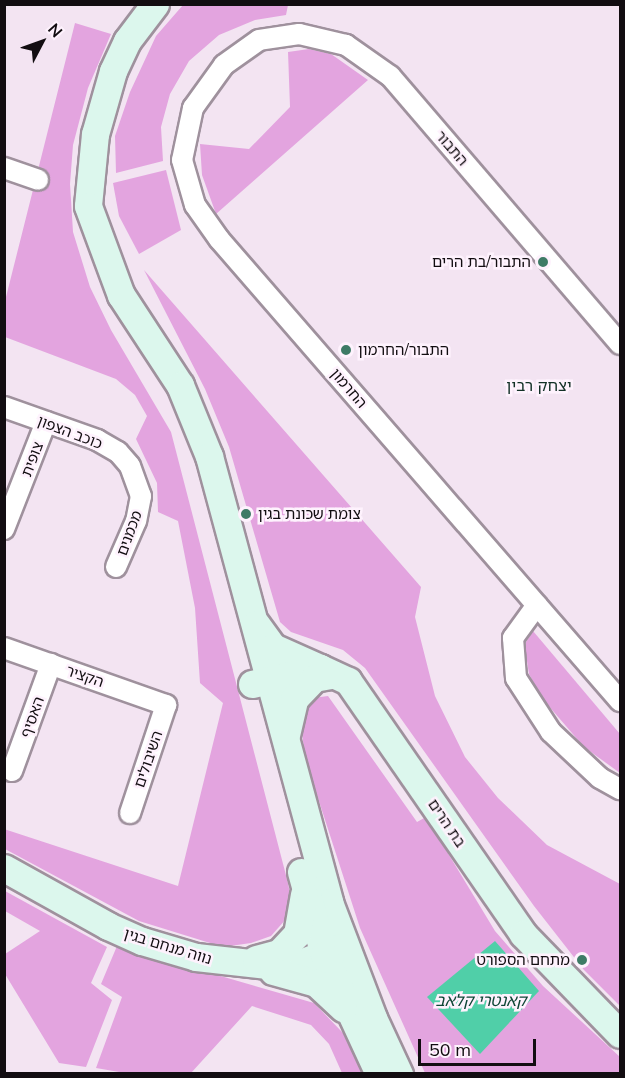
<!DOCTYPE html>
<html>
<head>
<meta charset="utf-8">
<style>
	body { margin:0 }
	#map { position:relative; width:625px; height:1078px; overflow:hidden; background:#f3e4f2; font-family:Mulish,"Noto Sans Hebrew",sans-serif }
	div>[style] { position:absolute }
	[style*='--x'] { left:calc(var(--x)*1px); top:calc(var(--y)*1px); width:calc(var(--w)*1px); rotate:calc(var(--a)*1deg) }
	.green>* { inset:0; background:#e3a4df }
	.water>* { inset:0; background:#50cfa8 }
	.roads { filter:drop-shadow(2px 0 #9f919d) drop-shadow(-2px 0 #9f919d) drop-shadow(0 2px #9f919d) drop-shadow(0 -2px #9f919d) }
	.street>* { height:20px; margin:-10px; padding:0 10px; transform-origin:10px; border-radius:10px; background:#fff }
	.secondary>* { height:27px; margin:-13.5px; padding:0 13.5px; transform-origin:13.5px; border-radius:13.5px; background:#dcf7ed }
	.dots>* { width:16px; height:16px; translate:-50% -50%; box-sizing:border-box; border:3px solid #fef2fd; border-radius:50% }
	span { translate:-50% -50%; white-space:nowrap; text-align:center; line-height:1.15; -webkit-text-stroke:5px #fef2fd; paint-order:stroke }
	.street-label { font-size:15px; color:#120d11 }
	.poi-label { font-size:15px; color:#120d11 }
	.right { translate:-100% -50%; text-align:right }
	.left { translate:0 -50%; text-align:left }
	.neighbourhood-label { font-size:16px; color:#123026 }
	.water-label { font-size:16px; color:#0f4636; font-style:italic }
	.frame { position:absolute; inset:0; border:6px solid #120d11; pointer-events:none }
	.north { position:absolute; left:12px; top:12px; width:60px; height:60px; -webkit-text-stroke:4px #fef2fd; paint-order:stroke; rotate:49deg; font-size:16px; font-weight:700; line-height:24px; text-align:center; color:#120d11 }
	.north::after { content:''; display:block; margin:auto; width:21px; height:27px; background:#120d11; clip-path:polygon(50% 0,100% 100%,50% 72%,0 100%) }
	.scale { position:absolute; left:418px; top:1039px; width:118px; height:27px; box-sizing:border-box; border:3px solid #120d11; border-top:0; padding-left:8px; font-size:18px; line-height:21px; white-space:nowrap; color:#120d11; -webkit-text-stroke:4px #fef2fd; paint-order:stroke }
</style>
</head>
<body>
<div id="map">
	<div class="green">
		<i style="clip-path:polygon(183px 5px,288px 5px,286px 15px,255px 20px,219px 35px,189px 61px,170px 94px,161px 127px,163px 161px,116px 173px,115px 136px,130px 92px,156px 36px)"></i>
		<i style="clip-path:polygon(75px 23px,111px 34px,88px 88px,73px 145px,70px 184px,73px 232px,90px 287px,111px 330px,171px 432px,288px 883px,291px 899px,286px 919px,271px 936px,251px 943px,223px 947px,139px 921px,5px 849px,4px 829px,178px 886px,223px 703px,200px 683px,195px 608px,178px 521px,158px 512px,157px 483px,136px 439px,147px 416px,135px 395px,116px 379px,5px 337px,5px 301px)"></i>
		<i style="clip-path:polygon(309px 49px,331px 54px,368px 80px,216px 214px,202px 175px,200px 144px,249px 149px,290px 107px,288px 52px)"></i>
		<i style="clip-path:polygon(166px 170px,181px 230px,139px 254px,119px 216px,113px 183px)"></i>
		<i style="clip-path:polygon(144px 270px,421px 587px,415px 617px,435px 696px,465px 757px,498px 798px,547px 845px,620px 884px,620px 1006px,584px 970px,534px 906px,365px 668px,343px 650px,291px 632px,280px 622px,229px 447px,205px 389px)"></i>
		<i style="clip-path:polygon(533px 631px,620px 734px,620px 773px,584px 747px,541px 697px,529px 674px,526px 655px,526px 642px)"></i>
		<i style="clip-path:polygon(328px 696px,417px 822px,426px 817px,495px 931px,543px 986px,620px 1057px,620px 1073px,425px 1073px,360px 928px,305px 758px,300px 716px,313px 698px)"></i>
		<i style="clip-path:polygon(5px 891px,107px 947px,91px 983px,112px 1000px,86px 1067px,59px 1063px,5px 974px,5px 954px,40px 931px,5px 911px)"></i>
		<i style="clip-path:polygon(117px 946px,314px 1003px,343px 1033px,363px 1073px,342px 1073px,329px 1044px,311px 1025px,252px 1006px,191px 1073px,125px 1073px,96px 1068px,122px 997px,101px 984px)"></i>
	</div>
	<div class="water">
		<i style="clip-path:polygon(495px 941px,539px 991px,480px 1054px,427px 997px)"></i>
	</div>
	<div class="roads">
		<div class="street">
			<i style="--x:4;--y:168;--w:36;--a:19"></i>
			<i style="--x:620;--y:344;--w:353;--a:-130.6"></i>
			<i style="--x:390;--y:76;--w:54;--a:-144.8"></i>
			<i style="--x:346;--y:45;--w:48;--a:-166.8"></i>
			<i style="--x:299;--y:34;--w:40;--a:171.5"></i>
			<i style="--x:259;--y:40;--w:43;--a:144.5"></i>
			<i style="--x:224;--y:65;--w:53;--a:125.8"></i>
			<i style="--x:193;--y:108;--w:53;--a:101.9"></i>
			<i style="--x:182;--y:160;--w:47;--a:73.9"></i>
			<i style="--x:195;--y:205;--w:42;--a:54.8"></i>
			<i style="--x:219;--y:239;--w:612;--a:49.04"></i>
			<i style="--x:4;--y:407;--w:99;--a:19.5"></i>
			<i style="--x:97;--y:440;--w:24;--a:30"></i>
			<i style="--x:118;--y:452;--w:18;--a:49"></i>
			<i style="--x:130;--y:466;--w:32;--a:70"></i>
			<i style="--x:141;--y:496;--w:25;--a:101"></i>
			<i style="--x:136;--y:521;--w:50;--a:113.5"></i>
			<i style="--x:4;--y:529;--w:115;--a:-68.6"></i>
			<i style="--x:537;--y:605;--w:41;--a:126"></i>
			<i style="--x:513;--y:638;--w:40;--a:85.7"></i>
			<i style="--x:516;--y:678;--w:64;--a:57.1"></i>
			<i style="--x:551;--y:732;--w:67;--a:43.2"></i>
			<i style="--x:600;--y:778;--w:23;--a:29"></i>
			<i style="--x:4;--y:648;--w:172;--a:19.4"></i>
			<i style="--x:166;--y:705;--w:114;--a:108.4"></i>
			<i style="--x:12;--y:771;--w:114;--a:-70"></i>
		</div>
		<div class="secondary">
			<i style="--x:155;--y:4;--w:46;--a:127.1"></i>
			<i style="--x:127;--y:41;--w:33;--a:115"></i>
			<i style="--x:113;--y:71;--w:66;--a:105.9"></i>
			<i style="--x:95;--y:134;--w:72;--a:95.6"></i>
			<i style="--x:88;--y:206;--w:95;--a:69.7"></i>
			<i style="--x:121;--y:295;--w:108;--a:56.8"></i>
			<i style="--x:180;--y:385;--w:77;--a:67.8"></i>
			<i style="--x:209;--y:456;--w:462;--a:74.9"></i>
			<i style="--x:329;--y:902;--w:124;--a:69.2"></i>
			<i style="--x:373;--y:1018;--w:62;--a:65.1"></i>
			<i style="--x:256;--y:624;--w:29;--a:54"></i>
			<i style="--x:273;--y:647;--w:51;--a:24.1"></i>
			<i style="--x:252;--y:684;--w:70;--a:-13.2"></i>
			<i style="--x:320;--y:668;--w:31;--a:25"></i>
			<i style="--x:348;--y:681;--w:308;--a:55.3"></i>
			<i style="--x:523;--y:934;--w:139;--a:45.9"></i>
			<i style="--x:286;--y:735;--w:37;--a:-77"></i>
			<i style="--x:294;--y:699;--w:29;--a:-46"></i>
			<i style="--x:314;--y:678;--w:17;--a:-10"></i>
			<i style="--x:4;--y:868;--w:119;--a:29.1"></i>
			<i style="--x:108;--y:926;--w:37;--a:24"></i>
			<i style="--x:142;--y:941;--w:56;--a:16.5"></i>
			<i style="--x:196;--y:957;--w:81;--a:6.4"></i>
			<i style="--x:276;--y:966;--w:27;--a:-8"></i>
			<i style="--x:303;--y:962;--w:40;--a:-22"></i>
			<i style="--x:301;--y:872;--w:86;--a:74.5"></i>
			<i style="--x:324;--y:955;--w:131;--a:65.2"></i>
			<i style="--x:256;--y:959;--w:24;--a:-15"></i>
			<i style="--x:279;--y:953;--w:26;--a:-47"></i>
			<i style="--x:297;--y:934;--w:40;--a:-80"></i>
			<i style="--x:273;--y:971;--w:45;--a:15.6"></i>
			<i style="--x:316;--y:983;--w:37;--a:43"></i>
		</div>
	</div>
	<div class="dots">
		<i style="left:543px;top:262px;background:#3e7b66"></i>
		<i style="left:346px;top:350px;background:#3e7b66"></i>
		<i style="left:246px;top:514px;background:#3e7b66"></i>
		<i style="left:582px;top:960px;background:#3e7b66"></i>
	</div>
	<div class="street-label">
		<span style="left:452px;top:148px;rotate:49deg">התבור</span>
		<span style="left:349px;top:388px;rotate:49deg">החרמון</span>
		<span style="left:70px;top:432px;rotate:21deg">כוכב הצפון</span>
		<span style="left:32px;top:459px;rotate:-69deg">צופית</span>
		<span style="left:129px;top:533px;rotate:-70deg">מכמנים</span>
		<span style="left:85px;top:676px;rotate:19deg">הקציר</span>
		<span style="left:32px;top:717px;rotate:-70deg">האסיף</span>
		<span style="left:148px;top:759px;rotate:-71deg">השיבולים</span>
		<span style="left:447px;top:823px;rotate:56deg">בת הרים</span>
		<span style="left:168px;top:946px;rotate:17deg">נווה מנחם בגין</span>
	</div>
	<div class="poi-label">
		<span class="right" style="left:531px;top:262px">התבור/בת הרים</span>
		<span class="left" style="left:358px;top:350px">התבור/החרמון</span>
		<span class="left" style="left:258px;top:514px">צומת שכונת בגין</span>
		<span class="right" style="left:570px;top:960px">מתחם הספורט</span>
	</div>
	<div class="neighbourhood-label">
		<span style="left:539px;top:385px">יצחק רבין</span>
	</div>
	<div class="water-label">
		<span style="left:481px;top:1000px">קאנטרי קלאב</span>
	</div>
	<div class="frame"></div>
	<div class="north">N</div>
	<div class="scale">50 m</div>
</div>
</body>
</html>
